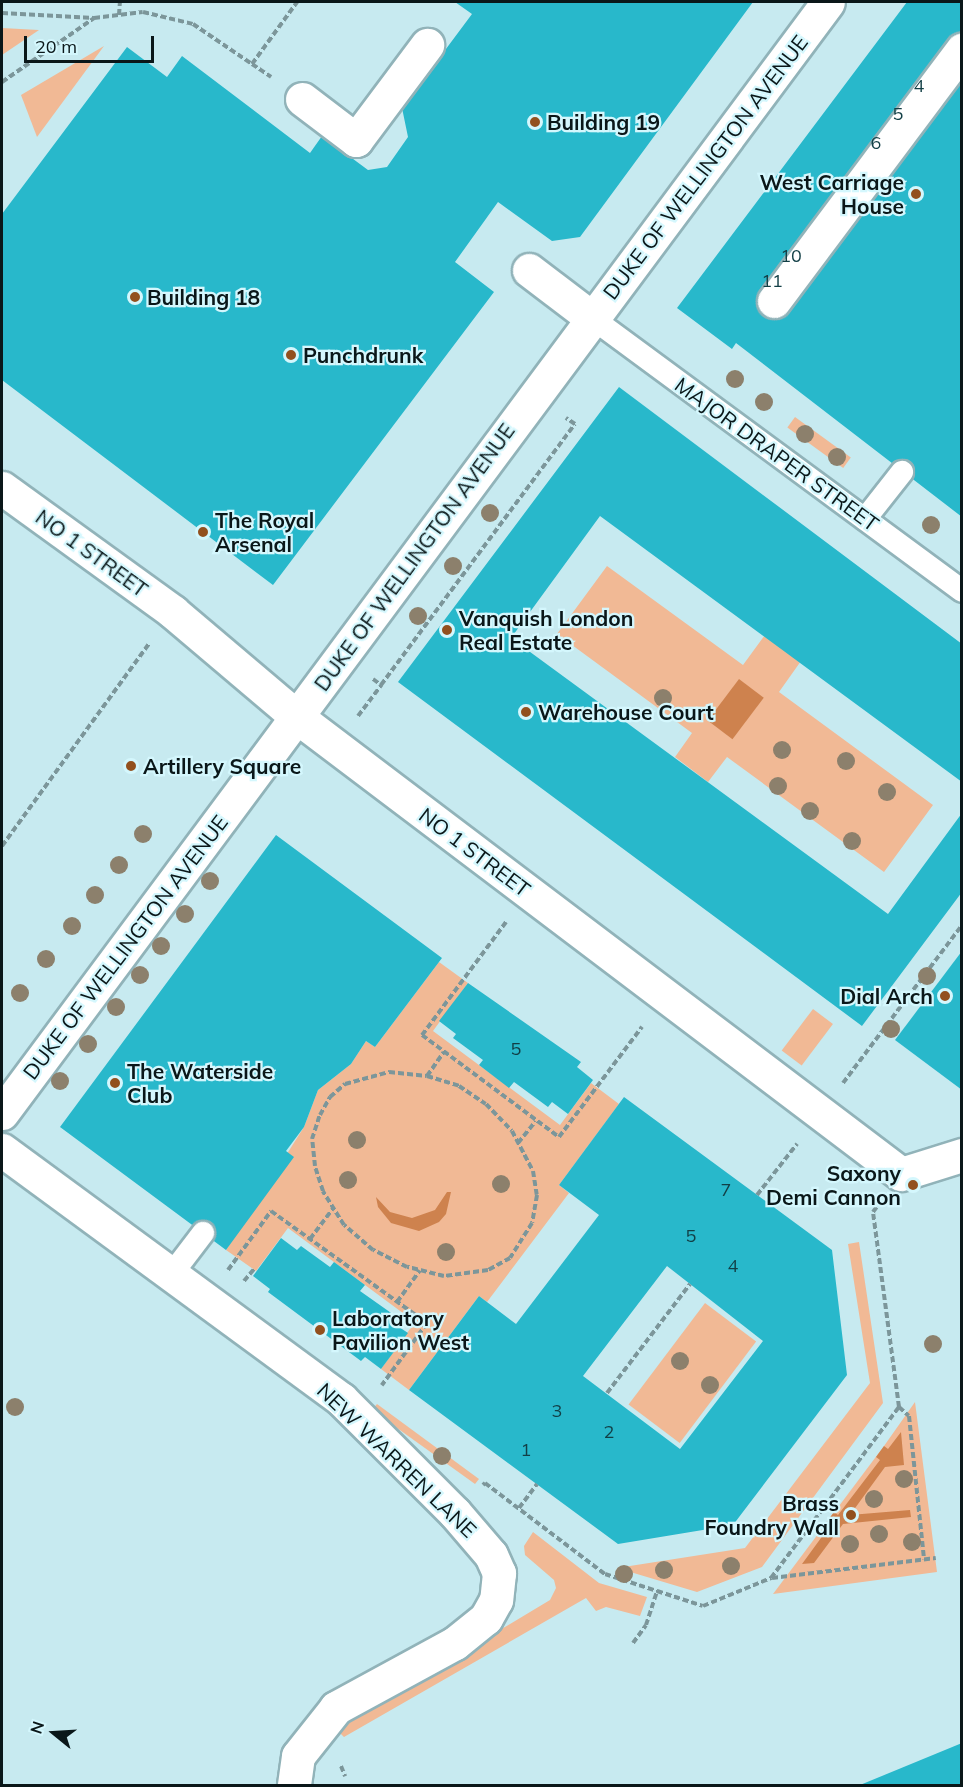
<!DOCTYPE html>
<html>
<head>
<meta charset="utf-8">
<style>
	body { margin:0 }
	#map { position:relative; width:963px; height:1787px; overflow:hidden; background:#c7eaf0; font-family:Mulish,sans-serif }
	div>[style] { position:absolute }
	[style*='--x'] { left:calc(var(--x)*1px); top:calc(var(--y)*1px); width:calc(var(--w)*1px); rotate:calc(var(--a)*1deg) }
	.green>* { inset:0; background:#f1b995; transform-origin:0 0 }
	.water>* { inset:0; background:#ce824e; transform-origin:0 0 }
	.building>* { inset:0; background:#28b8cb }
	.path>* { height:4px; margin-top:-2px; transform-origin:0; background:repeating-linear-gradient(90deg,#7c969a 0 6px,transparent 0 9px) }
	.roads { filter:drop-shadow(2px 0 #91b3b9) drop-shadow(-2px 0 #91b3b9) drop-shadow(0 2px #91b3b9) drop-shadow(0 -2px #91b3b9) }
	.lane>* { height:22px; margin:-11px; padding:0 11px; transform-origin:11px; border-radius:11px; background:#fff }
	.street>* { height:33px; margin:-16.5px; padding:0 16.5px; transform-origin:16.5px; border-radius:16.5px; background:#fff }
	.trees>* { width:18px; height:18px; margin:-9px; border-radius:50%; background:#8c806c }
	.dots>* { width:16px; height:16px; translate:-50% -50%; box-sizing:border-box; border:3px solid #d4f7fd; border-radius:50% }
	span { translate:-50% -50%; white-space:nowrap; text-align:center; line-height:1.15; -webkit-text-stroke:4.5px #d4f7fd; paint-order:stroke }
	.number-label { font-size:18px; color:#123f46 }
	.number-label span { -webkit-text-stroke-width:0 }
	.poi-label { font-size:21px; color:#0a1719; font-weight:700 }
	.left { translate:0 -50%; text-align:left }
	.right { translate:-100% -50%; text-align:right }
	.street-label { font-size:21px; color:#0a1719 }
	.frame { position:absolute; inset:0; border:3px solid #0a1719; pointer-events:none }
	.north { position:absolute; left:24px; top:1703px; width:60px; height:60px; -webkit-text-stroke:4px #d4f7fd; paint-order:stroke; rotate:288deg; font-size:16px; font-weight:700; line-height:24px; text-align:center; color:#0a1719 }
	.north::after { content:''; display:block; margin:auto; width:21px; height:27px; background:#0a1719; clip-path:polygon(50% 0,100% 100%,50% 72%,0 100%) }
	.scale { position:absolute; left:24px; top:36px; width:130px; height:27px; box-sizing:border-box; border:3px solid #0a1719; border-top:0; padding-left:8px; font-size:18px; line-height:21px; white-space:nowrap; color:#0a1719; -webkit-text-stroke:4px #d4f7fd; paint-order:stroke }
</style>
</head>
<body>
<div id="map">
	<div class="green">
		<i style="clip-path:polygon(2px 28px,39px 30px,2px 55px)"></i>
		<i style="clip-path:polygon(104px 46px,37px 137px,21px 95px)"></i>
		<i style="left:795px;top:417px;width:69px;height:13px;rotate:36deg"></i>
		<i style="clip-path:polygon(607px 566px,743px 665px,765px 635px,801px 661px,779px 692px,933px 805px,884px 872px,727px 757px,708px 782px,675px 757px,692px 733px,557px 634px)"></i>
		<i style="clip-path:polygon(439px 962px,468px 983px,433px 1031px,560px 1125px,591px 1083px,619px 1104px,559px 1185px,569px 1193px,487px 1302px,479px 1296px,409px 1390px,381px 1369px,415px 1322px,288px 1228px,256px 1271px,226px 1250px,304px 1127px,318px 1090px,351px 1064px,366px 1041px,375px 1047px)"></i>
		<i style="left:813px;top:1009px;width:25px;height:52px;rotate:37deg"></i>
		<i style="clip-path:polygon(859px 1242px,883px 1403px,762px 1567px,697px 1592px,617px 1568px,745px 1548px,870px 1383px,848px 1244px)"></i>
		<i style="left:705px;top:1303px;width:64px;height:127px;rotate:37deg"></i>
		<i style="clip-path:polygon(915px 1402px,937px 1572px,773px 1594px,884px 1446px)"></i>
		<i style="clip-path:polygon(377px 1404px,479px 1479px,475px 1484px,372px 1410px)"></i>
		<i style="clip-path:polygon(533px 1532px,599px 1583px,647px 1597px,640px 1616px,606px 1607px,596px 1611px,586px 1598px,344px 1737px,339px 1732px,353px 1718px,550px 1600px,556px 1588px,554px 1580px,525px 1555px,524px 1546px)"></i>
	</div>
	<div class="water">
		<i style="left:739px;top:679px;width:31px;height:52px;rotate:37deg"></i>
		<i style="clip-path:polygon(447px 1192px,451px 1192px,446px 1214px,439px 1222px,419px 1231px,391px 1223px,378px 1207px,376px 1197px,390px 1212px,412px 1218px,435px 1210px)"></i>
		<i style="clip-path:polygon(901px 1432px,904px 1465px,885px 1467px,850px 1515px,910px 1510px,911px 1517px,843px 1524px,814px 1563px,802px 1564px,829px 1527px,825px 1524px,834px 1512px,838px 1515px,880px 1460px,876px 1457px,884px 1446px,888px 1449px)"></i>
	</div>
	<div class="building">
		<i style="clip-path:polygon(455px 2px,753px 2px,580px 237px,552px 241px,498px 202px,455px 262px,494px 292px,273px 585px,2px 380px,2px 214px,127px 47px,167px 77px,182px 56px,310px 153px,322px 136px,368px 170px,387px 167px,408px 137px,402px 108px,472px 14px)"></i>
		<i style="clip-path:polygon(907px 2px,962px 2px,962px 29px,939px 59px,962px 72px,962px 517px,736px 343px,732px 349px,677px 308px)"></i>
		<i style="clip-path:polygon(619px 387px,962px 644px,962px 782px,600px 516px,511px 638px,888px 914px,962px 813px,962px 892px,862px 1026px,398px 682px)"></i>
		<i style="clip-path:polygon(276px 835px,442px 958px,375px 1047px,366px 1041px,351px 1064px,318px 1090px,304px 1127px,286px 1151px,294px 1157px,226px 1250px,60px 1127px)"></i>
		<i style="clip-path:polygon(962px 951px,962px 1090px,895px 1040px)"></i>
		<i style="clip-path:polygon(468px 983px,581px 1062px,577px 1067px,593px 1080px,568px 1114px,552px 1102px,548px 1107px,514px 1082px,509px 1088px,479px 1065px,483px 1060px,453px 1038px,456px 1034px,439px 1021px)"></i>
		<i style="clip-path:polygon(evenodd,624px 1097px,832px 1250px,847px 1375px,733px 1525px,618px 1544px,409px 1390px,479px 1296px,516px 1324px,599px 1215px,559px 1185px,624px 1097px,667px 1266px,763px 1341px,680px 1449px,583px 1376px,667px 1266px)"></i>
		<i style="clip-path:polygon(281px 1238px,297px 1250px,301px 1246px,330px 1267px,334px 1262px,365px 1285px,360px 1291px,394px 1315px,390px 1321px,408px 1333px,381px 1369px,365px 1357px,361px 1361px,268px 1292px,270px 1289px,253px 1276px)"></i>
		<i style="clip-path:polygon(962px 1743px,962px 1786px,860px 1786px,860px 1785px)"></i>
	</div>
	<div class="path">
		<i style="--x:2;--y:13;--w:92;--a:3.1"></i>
		<i style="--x:119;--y:15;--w:13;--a:-86"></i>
		<i style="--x:252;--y:64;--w:23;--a:34"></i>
		<i style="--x:2;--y:82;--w:112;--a:-34.8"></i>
		<i style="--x:94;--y:18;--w:49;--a:-7"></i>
		<i style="--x:143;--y:12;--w:51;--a:13.5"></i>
		<i style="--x:193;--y:24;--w:71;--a:34.1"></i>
		<i style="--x:252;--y:64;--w:77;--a:-54"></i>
		<i style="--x:373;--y:679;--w:10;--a:37"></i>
		<i style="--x:381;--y:685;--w:325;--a:-53.4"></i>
		<i style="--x:575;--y:424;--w:11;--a:-146"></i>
		<i style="--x:358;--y:716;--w:39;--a:-53"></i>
		<i style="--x:2;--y:846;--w:250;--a:-54"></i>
		<i style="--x:506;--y:922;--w:141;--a:126.6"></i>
		<i style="--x:422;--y:1035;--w:171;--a:36.7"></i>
		<i style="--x:559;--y:1137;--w:138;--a:-53"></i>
		<i style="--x:389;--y:1072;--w:38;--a:6"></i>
		<i style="--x:427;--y:1076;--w:34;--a:17"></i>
		<i style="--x:459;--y:1086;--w:32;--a:34"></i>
		<i style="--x:486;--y:1104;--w:37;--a:46"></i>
		<i style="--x:512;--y:1131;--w:45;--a:62.3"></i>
		<i style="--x:533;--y:1171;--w:24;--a:81"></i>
		<i style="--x:537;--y:1195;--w:28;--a:100"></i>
		<i style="--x:532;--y:1223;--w:41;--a:122.2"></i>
		<i style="--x:510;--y:1258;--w:25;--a:151"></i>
		<i style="--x:488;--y:1270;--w:44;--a:172.2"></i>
		<i style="--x:444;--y:1276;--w:38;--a:-166"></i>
		<i style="--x:407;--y:1267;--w:38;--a:-153"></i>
		<i style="--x:373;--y:1250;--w:38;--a:-139"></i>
		<i style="--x:344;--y:1225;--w:40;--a:-122"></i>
		<i style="--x:323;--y:1191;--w:26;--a:-108"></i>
		<i style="--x:315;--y:1166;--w:27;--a:-96"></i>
		<i style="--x:312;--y:1139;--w:25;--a:-72"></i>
		<i style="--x:320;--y:1115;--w:21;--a:-61"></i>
		<i style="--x:330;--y:1097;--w:20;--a:-41"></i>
		<i style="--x:345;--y:1084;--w:46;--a:-15.3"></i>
		<i style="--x:427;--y:1076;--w:29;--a:-55"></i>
		<i style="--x:843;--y:1083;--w:198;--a:-53"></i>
		<i style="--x:518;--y:1143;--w:28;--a:-51"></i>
		<i style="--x:757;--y:1195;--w:65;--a:-51.9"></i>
		<i style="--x:310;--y:1239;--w:39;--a:-53"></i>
		<i style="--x:228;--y:1270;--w:73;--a:-53.9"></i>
		<i style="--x:271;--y:1211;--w:192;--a:35.7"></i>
		<i style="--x:427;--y:1323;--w:77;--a:126"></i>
		<i style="--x:244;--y:1281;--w:16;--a:-50"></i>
		<i style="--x:397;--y:1302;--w:39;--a:-54"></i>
		<i style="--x:607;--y:1393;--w:137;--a:-52.7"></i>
		<i style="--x:899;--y:1407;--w:13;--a:42"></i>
		<i style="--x:909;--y:1416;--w:144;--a:84"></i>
		<i style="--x:483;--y:1485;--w:3;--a:-45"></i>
		<i style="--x:485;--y:1483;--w:151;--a:37.2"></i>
		<i style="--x:605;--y:1574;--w:55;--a:18.1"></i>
		<i style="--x:519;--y:1508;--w:30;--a:-53"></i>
		<i style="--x:772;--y:1578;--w:165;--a:-7"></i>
		<i style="--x:633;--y:1643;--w:22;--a:-54"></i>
		<i style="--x:646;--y:1625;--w:36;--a:-72"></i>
		<i style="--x:657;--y:1591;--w:48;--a:18.1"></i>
		<i style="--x:703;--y:1606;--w:74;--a:-22.4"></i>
		<i style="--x:771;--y:1578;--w:214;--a:-53.2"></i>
		<i style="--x:899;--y:1407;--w:197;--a:-97.6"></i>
		<i style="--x:873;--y:1212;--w:9;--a:-54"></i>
		<i style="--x:341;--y:1766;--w:11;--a:68"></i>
	</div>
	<div class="roads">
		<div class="lane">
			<i style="--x:592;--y:318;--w:460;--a:36.4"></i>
			<i style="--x:865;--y:519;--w:60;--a:-51.8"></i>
			<i style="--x:171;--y:1275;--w:53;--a:-52.7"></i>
		</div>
		<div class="street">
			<i style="--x:302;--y:99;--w:68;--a:37.2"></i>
			<i style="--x:356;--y:140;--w:119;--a:-53.2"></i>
			<i style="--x:529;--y:270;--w:79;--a:37.3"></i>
			<i style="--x:774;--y:301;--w:314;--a:-53.2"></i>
			<i style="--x:2;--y:488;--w:211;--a:35.9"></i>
			<i style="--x:173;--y:612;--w:162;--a:40.3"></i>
			<i style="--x:297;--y:717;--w:757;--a:37.11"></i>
			<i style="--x:901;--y:1174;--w:64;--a:-17.3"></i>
			<i style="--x:2;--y:1113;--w:1384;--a:-53.37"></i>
			<i style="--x:2;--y:1150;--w:421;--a:36.3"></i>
			<i style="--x:341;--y:1399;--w:161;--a:45"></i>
			<i style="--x:455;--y:1513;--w:55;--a:49.4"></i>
			<i style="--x:491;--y:1555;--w:20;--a:66"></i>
			<i style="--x:499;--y:1573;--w:27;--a:96"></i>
			<i style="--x:496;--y:1600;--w:21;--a:119"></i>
			<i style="--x:486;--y:1618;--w:40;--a:141"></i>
			<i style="--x:455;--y:1643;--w:136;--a:151.4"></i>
			<i style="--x:336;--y:1708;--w:61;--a:128.4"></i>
			<i style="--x:298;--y:1756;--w:30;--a:98"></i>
		</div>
	</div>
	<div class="trees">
		<i style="left:735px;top:379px"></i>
		<i style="left:764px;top:402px"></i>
		<i style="left:805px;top:434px"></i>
		<i style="left:837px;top:457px"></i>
		<i style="left:490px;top:513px"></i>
		<i style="left:931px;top:525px"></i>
		<i style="left:453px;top:566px"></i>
		<i style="left:418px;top:616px"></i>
		<i style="left:663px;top:698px"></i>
		<i style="left:782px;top:750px"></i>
		<i style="left:846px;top:761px"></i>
		<i style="left:778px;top:786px"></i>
		<i style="left:887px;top:792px"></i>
		<i style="left:810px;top:811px"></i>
		<i style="left:143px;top:834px"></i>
		<i style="left:852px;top:841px"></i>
		<i style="left:119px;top:865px"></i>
		<i style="left:210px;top:881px"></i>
		<i style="left:95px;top:895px"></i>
		<i style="left:185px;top:914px"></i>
		<i style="left:72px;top:926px"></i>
		<i style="left:161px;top:946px"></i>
		<i style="left:46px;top:959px"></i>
		<i style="left:140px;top:975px"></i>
		<i style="left:927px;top:976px"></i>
		<i style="left:20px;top:993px"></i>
		<i style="left:116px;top:1007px"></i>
		<i style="left:891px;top:1029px"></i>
		<i style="left:88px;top:1044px"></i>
		<i style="left:60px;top:1081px"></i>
		<i style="left:357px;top:1140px"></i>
		<i style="left:348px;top:1180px"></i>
		<i style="left:501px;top:1184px"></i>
		<i style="left:446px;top:1252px"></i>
		<i style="left:933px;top:1344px"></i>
		<i style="left:680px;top:1361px"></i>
		<i style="left:710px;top:1385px"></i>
		<i style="left:15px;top:1407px"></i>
		<i style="left:442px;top:1456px"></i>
		<i style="left:904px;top:1479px"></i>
		<i style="left:874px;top:1499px"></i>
		<i style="left:879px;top:1534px"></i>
		<i style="left:912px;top:1542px"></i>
		<i style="left:850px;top:1544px"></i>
		<i style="left:731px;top:1566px"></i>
		<i style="left:664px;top:1570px"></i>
		<i style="left:624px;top:1574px"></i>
	</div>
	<div class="dots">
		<i style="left:535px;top:122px;background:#92501e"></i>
		<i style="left:916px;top:194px;background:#92501e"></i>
		<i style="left:135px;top:297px;background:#92501e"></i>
		<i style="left:291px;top:355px;background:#92501e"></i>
		<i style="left:203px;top:532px;background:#92501e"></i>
		<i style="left:447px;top:630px;background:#92501e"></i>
		<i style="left:526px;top:712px;background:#92501e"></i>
		<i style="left:131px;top:766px;background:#92501e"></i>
		<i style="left:945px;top:996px;background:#92501e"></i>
		<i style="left:115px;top:1083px;background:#92501e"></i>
		<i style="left:913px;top:1185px;background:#92501e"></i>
		<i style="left:320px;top:1330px;background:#92501e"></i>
		<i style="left:851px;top:1515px;background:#92501e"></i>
	</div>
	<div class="number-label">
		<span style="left:919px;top:86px">4</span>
		<span style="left:898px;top:114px">5</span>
		<span style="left:876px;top:143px">6</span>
		<span style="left:791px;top:256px">10</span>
		<span style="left:772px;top:281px">11</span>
		<span style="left:516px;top:1049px">5</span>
		<span style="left:726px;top:1190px">7</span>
		<span style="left:691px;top:1236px">5</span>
		<span style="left:733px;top:1266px">4</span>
		<span style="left:557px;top:1411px">3</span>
		<span style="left:609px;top:1432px">2</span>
		<span style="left:526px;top:1450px">1</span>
	</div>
	<div class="poi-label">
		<span class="left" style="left:547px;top:122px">Building 19</span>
		<span class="right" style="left:904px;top:194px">West Carriage<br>House</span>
		<span class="left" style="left:147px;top:297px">Building 18</span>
		<span class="left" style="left:303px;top:355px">Punchdrunk</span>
		<span class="left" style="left:215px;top:532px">The Royal<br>Arsenal</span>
		<span class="left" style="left:459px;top:630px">Vanquish London<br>Real Estate</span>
		<span class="left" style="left:538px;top:712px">Warehouse Court</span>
		<span class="left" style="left:143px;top:766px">Artillery Square</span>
		<span class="right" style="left:933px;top:996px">Dial Arch</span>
		<span class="left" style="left:127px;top:1083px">The Waterside<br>Club</span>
		<span class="right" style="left:901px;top:1185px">Saxony<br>Demi Cannon</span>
		<span class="left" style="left:332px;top:1330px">Laboratory<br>Pavilion West</span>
		<span class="right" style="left:839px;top:1515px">Brass<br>Foundry Wall</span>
	</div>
	<div class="street-label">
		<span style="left:705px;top:167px;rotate:-53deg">DUKE OF WELLINGTON AVENUE</span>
		<span style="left:777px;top:454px;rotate:36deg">MAJOR DRAPER STREET</span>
		<span style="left:92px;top:553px;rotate:36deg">NO 1 STREET</span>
		<span style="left:414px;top:557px;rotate:-54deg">DUKE OF WELLINGTON AVENUE</span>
		<span style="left:475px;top:852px;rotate:37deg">NO 1 STREET</span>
		<span style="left:125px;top:947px;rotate:-53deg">DUKE OF WELLINGTON AVENUE</span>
		<span style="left:397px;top:1460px;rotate:44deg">NEW WARREN LANE</span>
	</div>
	<div class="frame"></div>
	<div class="north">N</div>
	<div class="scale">20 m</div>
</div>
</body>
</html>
